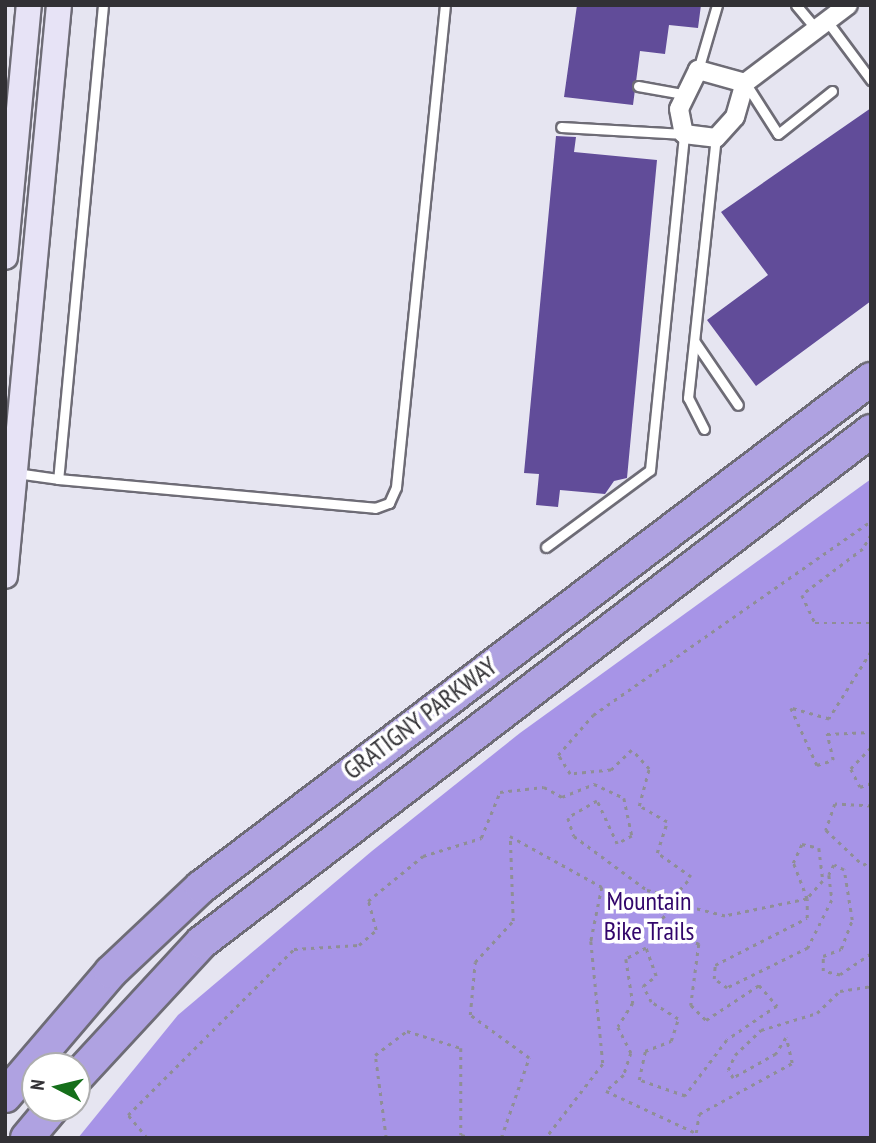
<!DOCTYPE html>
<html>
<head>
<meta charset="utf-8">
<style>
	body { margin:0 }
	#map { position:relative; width:876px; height:1143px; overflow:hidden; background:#e6e5f1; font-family:"PT Sans Narrow",sans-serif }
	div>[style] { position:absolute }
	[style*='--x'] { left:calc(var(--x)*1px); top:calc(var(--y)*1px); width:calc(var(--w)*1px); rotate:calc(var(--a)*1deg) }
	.forest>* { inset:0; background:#a794e7 }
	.building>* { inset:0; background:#614c99 }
	.path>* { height:2.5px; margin-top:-1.25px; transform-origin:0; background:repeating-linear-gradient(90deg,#8f8e96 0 3.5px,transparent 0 8.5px) }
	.roads { filter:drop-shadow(2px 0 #6e6c76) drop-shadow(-2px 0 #6e6c76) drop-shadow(0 2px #6e6c76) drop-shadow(0 -2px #6e6c76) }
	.lane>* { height:9px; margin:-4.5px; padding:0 4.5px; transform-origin:4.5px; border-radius:4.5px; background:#fff }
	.street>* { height:18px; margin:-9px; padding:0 9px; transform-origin:9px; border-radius:9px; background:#fff }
	.secondary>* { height:24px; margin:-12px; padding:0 12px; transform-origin:12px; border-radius:12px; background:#e7e3f6 }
	.highway>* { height:32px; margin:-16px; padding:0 16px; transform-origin:16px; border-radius:16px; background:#afa2e1 }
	span { translate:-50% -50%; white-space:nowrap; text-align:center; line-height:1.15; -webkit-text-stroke:7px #fff; paint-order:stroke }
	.street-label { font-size:26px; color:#323135 }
	.park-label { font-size:26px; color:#32066b }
	.frame { position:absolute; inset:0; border:7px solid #323135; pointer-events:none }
	.north { position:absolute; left:21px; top:1052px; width:70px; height:70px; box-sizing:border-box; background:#fff; border:2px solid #adadae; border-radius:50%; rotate:277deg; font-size:19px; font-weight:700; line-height:28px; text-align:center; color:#323135 }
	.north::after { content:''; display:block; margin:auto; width:24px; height:32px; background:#156f1a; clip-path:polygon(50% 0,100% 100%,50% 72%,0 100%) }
</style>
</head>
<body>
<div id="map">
	<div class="forest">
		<i style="clip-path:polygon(871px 479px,871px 1138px,78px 1138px,178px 1015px,372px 851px,520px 733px)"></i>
	</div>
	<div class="building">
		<i style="clip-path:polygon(577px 5px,701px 5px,698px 28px,669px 25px,665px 54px,640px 51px,633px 105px,564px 97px)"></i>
		<i style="clip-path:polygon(871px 108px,871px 301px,756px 386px,707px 320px,768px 275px,721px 212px)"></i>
		<i style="clip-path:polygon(556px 136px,576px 137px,574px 152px,657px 160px,627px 478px,614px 481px,605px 494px,560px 490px,558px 507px,536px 505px,539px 474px,524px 473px)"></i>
	</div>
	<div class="path">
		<i style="--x:871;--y:535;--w:16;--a:120"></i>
		<i style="--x:863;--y:549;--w:76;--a:143"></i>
		<i style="--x:802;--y:595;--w:31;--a:65"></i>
		<i style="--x:815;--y:623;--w:56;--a:0"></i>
		<i style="--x:871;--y:652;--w:79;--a:122.1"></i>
		<i style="--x:829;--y:719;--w:40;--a:-164"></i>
		<i style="--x:791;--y:708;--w:63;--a:65.5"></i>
		<i style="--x:817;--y:765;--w:17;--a:-17"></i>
		<i style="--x:833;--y:760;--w:27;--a:-103"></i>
		<i style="--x:827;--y:734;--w:44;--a:-2.6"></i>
		<i style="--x:871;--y:748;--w:29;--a:134"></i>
		<i style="--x:851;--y:769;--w:20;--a:63"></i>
		<i style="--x:860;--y:787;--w:12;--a:-20"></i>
		<i style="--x:871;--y:806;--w:36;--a:-177"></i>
		<i style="--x:835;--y:804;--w:28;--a:109"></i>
		<i style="--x:826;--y:830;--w:51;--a:43.4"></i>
		<i style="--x:863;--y:865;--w:9;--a:-32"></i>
		<i style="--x:871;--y:954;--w:37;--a:146"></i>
		<i style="--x:840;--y:975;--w:17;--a:-167"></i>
		<i style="--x:823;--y:971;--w:15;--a:-90"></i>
		<i style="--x:823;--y:956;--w:19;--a:-21"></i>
		<i style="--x:841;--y:949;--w:31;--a:-69"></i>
		<i style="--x:852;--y:920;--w:51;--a:-99.1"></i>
		<i style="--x:844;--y:870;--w:11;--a:-153"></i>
		<i style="--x:834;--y:865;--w:11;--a:117"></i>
		<i style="--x:829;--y:875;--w:25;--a:83"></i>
		<i style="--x:832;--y:900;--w:54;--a:116.6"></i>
		<i style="--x:808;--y:948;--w:90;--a:153.7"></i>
		<i style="--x:727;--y:988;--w:16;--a:-145"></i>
		<i style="--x:714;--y:979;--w:14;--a:-86"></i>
		<i style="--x:715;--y:965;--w:103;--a:-27.1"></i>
		<i style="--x:807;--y:918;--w:19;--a:-90"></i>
		<i style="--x:807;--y:899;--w:39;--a:-111"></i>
		<i style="--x:793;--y:863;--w:21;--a:-65"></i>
		<i style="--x:802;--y:844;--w:17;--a:13"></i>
		<i style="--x:819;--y:848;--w:33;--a:83"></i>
		<i style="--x:823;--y:881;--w:24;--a:132"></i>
		<i style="--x:807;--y:899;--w:84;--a:168.3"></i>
		<i style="--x:725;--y:916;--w:49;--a:-166"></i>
		<i style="--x:677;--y:904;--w:25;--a:135"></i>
		<i style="--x:659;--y:922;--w:46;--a:28.8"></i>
		<i style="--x:699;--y:944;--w:62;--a:97.5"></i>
		<i style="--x:691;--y:1005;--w:21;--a:45"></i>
		<i style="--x:706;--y:1020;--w:64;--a:-33.4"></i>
		<i style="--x:759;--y:985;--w:28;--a:49"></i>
		<i style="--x:777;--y:1006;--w:60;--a:145.8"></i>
		<i style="--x:727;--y:1040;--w:70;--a:126.9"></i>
		<i style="--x:685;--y:1096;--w:49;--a:-160.8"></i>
		<i style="--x:639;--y:1080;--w:30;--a:-78"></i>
		<i style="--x:645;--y:1051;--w:28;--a:-21"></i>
		<i style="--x:671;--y:1041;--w:23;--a:-72"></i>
		<i style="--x:678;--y:1019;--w:32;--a:-148"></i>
		<i style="--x:651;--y:1002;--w:18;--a:-117"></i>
		<i style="--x:643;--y:986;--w:16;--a:-38"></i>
		<i style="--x:656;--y:976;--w:30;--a:-110"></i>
		<i style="--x:646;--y:948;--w:23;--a:151"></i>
		<i style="--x:626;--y:959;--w:45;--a:81"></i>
		<i style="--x:633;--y:1003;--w:28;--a:122"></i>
		<i style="--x:618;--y:1027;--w:29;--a:63"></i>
		<i style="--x:631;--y:1053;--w:23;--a:108"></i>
		<i style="--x:624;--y:1075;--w:24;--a:138"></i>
		<i style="--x:606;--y:1091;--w:99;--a:25"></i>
		<i style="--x:696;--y:1133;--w:19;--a:-81"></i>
		<i style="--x:699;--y:1114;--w:106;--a:-28.7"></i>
		<i style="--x:792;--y:1063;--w:26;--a:-103"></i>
		<i style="--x:786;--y:1038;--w:19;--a:122"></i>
		<i style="--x:776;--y:1054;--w:49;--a:150.8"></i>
		<i style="--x:733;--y:1078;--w:9;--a:-122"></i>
		<i style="--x:728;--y:1070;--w:17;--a:-65"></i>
		<i style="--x:735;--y:1055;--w:36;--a:-44"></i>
		<i style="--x:761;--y:1030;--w:59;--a:-16.9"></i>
		<i style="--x:817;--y:1013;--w:32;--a:-44"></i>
		<i style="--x:840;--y:991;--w:31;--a:-9"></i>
		<i style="--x:147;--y:1138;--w:30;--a:-130"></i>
		<i style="--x:128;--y:1115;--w:235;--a:-45"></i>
		<i style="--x:294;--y:949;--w:65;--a:-3.5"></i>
		<i style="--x:359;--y:945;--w:23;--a:-41"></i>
		<i style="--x:376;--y:930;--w:30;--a:-105"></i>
		<i style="--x:368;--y:901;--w:71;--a:-39.3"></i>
		<i style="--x:423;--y:856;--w:61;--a:-17.2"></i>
		<i style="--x:481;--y:838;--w:50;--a:-67.6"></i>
		<i style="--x:500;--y:792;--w:44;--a:-6.5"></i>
		<i style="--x:544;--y:787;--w:21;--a:29"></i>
		<i style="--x:562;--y:797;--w:35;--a:-22"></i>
		<i style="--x:594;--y:784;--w:33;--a:25"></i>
		<i style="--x:624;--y:798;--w:39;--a:78"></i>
		<i style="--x:632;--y:836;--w:17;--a:152"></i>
		<i style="--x:617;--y:844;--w:47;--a:-114.9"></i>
		<i style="--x:597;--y:801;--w:34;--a:150"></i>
		<i style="--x:568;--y:818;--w:19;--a:72"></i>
		<i style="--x:574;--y:836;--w:91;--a:36.5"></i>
		<i style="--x:647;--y:890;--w:28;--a:13"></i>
		<i style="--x:674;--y:896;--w:25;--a:-48"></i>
		<i style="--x:691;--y:877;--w:42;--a:-144.8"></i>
		<i style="--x:657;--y:853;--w:33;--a:-72"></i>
		<i style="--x:667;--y:822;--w:32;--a:-150"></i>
		<i style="--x:639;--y:806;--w:38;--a:-75"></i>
		<i style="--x:649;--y:769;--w:25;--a:-132"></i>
		<i style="--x:632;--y:750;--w:29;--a:136"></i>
		<i style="--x:611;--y:770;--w:41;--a:174.4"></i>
		<i style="--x:570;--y:774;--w:22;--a:-122"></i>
		<i style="--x:558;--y:755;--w:53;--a:-48.8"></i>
		<i style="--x:593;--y:715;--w:339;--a:-34.9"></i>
		<i style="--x:386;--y:1138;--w:84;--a:-97.5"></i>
		<i style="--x:375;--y:1055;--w:40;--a:-37"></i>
		<i style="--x:407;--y:1031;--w:57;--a:17.5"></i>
		<i style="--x:461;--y:1048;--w:87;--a:90"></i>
		<i style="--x:461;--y:1135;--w:14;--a:12"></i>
		<i style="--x:501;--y:1138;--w:85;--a:-70.7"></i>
		<i style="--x:529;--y:1058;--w:73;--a:-143.9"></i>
		<i style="--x:470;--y:1015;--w:53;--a:-84.6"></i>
		<i style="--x:475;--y:962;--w:56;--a:-47.2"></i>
		<i style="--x:513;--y:921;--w:85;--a:-92"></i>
		<i style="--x:510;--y:836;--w:105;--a:29"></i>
		<i style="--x:602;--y:887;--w:55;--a:101.5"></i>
		<i style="--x:591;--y:941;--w:124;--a:84.4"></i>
		<i style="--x:603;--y:1064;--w:93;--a:127.6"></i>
	</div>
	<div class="roads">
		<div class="lane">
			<i style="--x:103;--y:5;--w:476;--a:95.4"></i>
			<i style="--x:58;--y:479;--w:318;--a:5.2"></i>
			<i style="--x:375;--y:508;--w:15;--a:-20"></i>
			<i style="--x:389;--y:503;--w:17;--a:-66"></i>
			<i style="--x:396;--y:487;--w:484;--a:-84.2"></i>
			<i style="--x:796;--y:5;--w:31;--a:50"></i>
			<i style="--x:827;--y:21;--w:74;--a:53.3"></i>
			<i style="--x:698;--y:70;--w:68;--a:-73.7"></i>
			<i style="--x:746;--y:84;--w:59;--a:57.4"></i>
			<i style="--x:778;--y:134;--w:69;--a:-38.5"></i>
			<i style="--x:638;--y:86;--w:46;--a:10.1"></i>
			<i style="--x:695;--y:342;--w:76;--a:55.7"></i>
			<i style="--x:704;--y:429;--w:35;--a:-117"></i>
			<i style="--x:688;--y:398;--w:262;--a:-83.9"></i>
			<i style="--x:16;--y:473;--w:42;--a:8.1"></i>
			<i style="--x:546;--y:547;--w:129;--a:-36.5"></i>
			<i style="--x:650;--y:470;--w:338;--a:-84.2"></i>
			<i style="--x:684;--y:134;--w:123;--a:-176.7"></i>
		</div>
		<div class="street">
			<i style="--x:745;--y:83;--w:49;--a:-164.5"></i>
			<i style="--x:698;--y:70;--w:43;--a:116"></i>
			<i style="--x:679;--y:109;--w:25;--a:79"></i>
			<i style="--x:684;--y:134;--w:32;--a:7"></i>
			<i style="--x:716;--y:138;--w:28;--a:-48"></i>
			<i style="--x:735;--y:117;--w:35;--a:-74"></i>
			<i style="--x:745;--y:83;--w:129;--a:-37.1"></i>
		</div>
		<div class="secondary">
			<i style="--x:5;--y:257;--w:253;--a:-84.6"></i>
			<i style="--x:5;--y:576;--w:574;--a:-84.6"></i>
		</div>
		<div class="highway">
			<i style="--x:77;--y:1077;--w:184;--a:-47.2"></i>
			<i style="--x:202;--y:942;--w:842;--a:-37.37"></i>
			<i style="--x:5;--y:1096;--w:163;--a:-49.5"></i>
			<i style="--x:111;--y:972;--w:124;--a:-43.4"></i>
			<i style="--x:201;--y:887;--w:841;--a:-37.17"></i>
			<i style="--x:27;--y:1138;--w:39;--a:-50"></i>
		</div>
	</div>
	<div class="street-label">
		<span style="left:420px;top:718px;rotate:-37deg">GRATIGNY PARKWAY</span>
	</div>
	<div class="park-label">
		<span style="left:649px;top:916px">Mountain<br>Bike Trails</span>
	</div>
	<div class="frame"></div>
	<div class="north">N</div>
</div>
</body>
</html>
